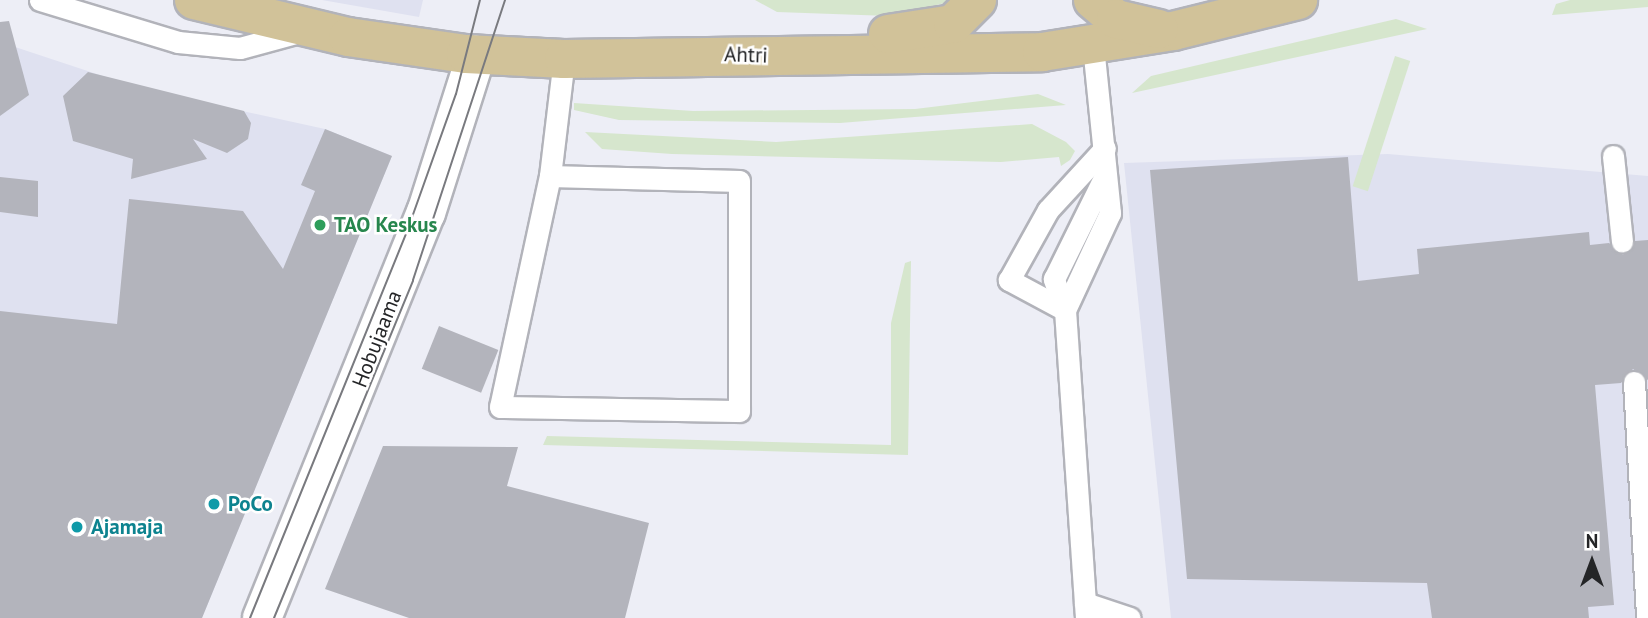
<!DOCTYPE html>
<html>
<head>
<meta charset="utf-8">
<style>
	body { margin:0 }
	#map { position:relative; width:1648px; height:618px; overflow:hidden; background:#edeef6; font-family:"PT Sans",sans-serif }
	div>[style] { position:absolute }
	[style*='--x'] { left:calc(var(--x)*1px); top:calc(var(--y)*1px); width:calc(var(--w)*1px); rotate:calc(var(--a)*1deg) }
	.built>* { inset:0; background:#dfe1f0 }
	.green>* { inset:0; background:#d6e6cd; transform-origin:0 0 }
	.building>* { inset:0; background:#b3b4bc; transform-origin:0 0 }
	.roads { filter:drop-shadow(2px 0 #b2b3ba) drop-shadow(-2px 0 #b2b3ba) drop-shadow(0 2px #b2b3ba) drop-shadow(0 -2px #b2b3ba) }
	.lane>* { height:21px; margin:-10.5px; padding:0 10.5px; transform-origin:10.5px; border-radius:10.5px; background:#fff }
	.street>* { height:38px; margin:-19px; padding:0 19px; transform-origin:19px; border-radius:19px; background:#fff }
	.primary>* { height:38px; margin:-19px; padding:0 19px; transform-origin:19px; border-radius:19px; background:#d1c299 }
	.tram>* { height:2px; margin:-1px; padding:0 1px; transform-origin:1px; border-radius:1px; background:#797a7f }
	.dots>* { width:19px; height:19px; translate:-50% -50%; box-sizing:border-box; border:4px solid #fff; border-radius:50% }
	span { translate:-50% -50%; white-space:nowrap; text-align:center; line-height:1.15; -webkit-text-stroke:5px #fff; paint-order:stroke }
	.street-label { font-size:21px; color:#242527 }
	.leisure-label { font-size:21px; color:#27864d; font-weight:700 }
	.left { translate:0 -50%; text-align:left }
	.culture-label { font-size:21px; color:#0d838f; font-weight:700 }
	.north { position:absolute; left:1557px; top:527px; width:70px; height:70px; -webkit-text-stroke:5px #fff; paint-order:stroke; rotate:0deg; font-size:19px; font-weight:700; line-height:28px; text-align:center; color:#242527 }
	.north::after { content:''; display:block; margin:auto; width:24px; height:32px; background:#242527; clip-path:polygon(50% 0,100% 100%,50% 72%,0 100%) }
</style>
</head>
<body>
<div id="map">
	<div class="built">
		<i style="clip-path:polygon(322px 0,423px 0,419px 17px)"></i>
		<i style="clip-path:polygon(0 42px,142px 89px,325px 129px,392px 156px,202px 618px,0 618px)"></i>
		<i style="clip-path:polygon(1388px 154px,1648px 176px,1648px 618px,1171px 618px,1124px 163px)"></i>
	</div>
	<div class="green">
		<i style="clip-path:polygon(755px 0,958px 0,889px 16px,777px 12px)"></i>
		<i style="clip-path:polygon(1570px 0,1648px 0,1648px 7px,1552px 15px,1556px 4px)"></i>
		<i style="clip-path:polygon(1396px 19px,1427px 29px,1132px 93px,1151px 76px)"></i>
		<i style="left:1395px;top:56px;width:16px;height:137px;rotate:18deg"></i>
		<i style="clip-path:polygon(1038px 94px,1066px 105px,840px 123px,619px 120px,574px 110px,574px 103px,693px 111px,915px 109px)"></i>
		<i style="clip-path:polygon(1032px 124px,1066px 142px,1075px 151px,1070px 160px,1061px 166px,1059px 157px,1001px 162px,672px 154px,602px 149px,585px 132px,776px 142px)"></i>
		<i style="clip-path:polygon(911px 261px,908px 455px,543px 445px,547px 436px,891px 445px,891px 323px,905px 263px)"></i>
	</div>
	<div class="building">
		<i style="clip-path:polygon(9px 21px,29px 95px,0 116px,0 22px)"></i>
		<i style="clip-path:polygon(88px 72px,244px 111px,251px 123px,248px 139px,227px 153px,193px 139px,207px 159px,131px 179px,133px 159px,73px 141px,63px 96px)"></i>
		<i style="clip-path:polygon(325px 129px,392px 156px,202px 618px,0 618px,0 311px,117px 324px,129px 199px,243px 211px,283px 269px,315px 191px,301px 185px)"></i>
		<i style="clip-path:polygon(1348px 157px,1358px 281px,1419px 274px,1417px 249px,1589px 232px,1590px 245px,1609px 243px,1623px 255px,1635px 241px,1648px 240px,1648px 380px,1633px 369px,1621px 383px,1595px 385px,1614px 605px,1588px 607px,1589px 618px,1432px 618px,1427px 583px,1187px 579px,1150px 170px)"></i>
		<i style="clip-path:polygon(0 177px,38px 181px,38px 217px,0 212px)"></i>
		<i style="left:439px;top:326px;width:64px;height:46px;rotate:22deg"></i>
		<i style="clip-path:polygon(383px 446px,518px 447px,507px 486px,649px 523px,625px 618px,409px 618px,325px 589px)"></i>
	</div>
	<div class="roads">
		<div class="lane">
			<i style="--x:40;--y:0;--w:144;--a:16.9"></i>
			<i style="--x:178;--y:42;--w:62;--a:5.5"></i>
			<i style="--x:240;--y:48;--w:61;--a:-15.2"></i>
			<i style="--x:1613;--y:156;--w:86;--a:84"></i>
			<i style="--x:550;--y:176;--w:189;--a:1.5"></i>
			<i style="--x:739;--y:181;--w:230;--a:90"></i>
			<i style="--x:739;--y:411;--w:239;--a:-179"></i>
			<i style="--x:500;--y:407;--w:236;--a:-77.8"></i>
			<i style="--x:550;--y:176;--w:118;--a:-83.2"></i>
			<i style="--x:1065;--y:310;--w:107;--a:-65.1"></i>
			<i style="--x:1110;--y:213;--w:168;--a:-95.8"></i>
			<i style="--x:1065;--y:310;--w:33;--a:-110"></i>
			<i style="--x:1054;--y:279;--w:115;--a:-63.7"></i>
			<i style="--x:1634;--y:382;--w:236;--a:86.8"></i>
			<i style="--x:1085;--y:603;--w:47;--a:18.4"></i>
			<i style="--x:1086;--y:618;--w:309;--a:-93.9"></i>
			<i style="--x:1065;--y:310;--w:64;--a:-151.8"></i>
			<i style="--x:1009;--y:280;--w:80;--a:-60.9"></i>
			<i style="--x:1048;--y:210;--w:84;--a:-47.4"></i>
		</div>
		<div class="street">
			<i style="--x:262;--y:618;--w:437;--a:-68"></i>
			<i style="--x:426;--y:213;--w:166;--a:-72.4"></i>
		</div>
		<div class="primary">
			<i style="--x:194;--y:0;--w:158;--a:13.5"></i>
			<i style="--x:348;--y:37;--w:119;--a:8.2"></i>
			<i style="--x:466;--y:54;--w:98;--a:2.9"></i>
			<i style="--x:564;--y:59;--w:478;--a:-0.8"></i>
			<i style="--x:1042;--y:52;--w:133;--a:-9.1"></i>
			<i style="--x:1173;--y:31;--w:129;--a:-13.9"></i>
			<i style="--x:1093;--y:0;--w:30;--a:40"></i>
			<i style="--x:1116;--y:19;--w:44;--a:13.1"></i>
			<i style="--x:888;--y:34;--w:66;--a:-8.7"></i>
			<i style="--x:953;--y:24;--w:34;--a:-45"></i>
		</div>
	</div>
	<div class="tram">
		<i style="--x:250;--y:618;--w:426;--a:-67.9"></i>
		<i style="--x:410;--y:223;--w:137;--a:-70.4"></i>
		<i style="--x:456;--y:94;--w:97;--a:-75.7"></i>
		<i style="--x:274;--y:618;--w:365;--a:-67.6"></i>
		<i style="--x:413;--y:280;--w:295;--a:-71.8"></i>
	</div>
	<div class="dots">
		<i style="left:320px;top:225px;background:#2e9e5b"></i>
		<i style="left:214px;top:504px;background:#0f9aa8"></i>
		<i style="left:77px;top:527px;background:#0f9aa8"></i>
	</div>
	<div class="street-label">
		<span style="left:746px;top:55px;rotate:2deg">Ahtri</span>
		<span style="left:377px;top:339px;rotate:-69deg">Hobujaama</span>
	</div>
	<div class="leisure-label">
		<span class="left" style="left:334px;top:225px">TAO Keskus</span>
	</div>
	<div class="culture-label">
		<span class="left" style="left:228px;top:504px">PoCo</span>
		<span class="left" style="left:91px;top:527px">Ajamaja</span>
	</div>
	<div class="north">N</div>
</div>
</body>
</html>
